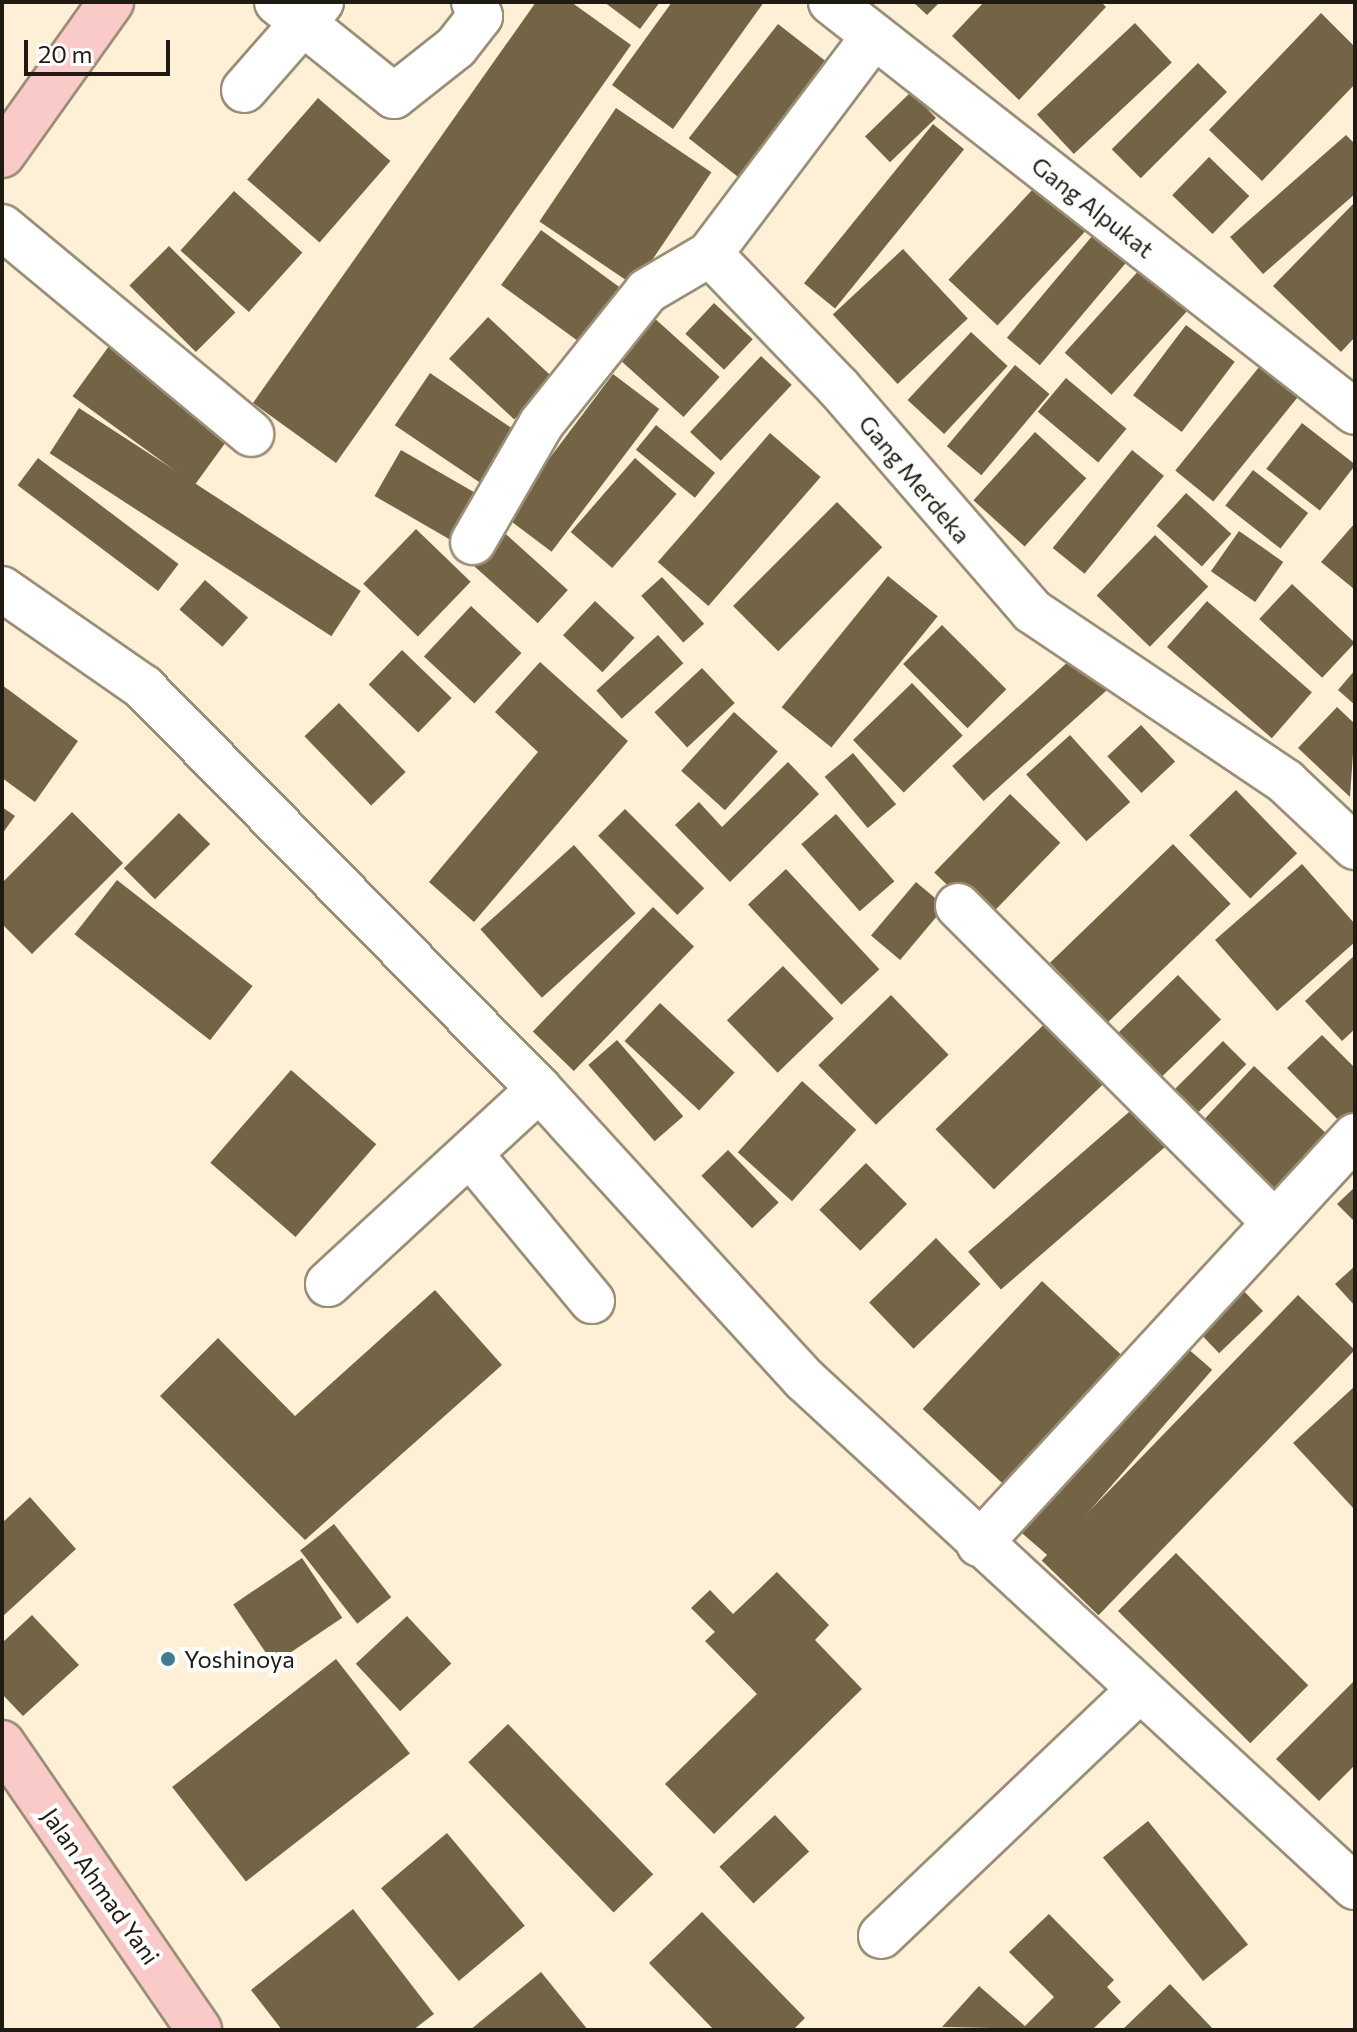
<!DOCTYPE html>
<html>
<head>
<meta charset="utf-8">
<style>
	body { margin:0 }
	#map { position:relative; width:1357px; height:2032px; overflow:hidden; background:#fdf0d6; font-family:Commissioner,sans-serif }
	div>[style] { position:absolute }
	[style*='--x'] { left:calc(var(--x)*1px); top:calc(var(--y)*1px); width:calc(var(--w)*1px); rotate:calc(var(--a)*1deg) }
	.building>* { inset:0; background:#736446; transform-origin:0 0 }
	.roads { filter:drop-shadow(2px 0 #9a8e76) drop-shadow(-2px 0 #9a8e76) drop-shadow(0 2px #9a8e76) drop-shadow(0 -2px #9a8e76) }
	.minor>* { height:44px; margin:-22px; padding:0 22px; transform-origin:22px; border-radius:22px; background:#fff }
	.major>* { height:44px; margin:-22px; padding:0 22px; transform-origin:22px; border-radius:22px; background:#facac8 }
	.dots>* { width:22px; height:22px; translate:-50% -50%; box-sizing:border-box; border:4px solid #fefefe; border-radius:50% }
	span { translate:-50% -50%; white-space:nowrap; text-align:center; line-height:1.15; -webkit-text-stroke:8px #fefefe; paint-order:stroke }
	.street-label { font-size:24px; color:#201b12 }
	.poi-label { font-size:24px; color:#201b12 }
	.left { translate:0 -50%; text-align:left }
	.frame { position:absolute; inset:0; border:4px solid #201b12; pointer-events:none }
	.scale { position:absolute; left:24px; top:40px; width:146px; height:36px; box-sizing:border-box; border:4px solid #201b12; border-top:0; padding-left:10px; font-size:24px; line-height:28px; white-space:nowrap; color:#201b12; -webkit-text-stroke:6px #fefefe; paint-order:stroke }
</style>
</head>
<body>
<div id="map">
	<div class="building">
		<i style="clip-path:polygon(536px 2px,571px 2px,631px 45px,336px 463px,253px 403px)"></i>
		<i style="clip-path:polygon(604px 2px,660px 2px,640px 29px)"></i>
		<i style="clip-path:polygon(672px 2px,764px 2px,673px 129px,612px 85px)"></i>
		<i style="clip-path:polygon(913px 2px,940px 2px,927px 15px)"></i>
		<i style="clip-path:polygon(984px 2px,1101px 2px,1106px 7px,1019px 100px,952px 36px)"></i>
		<i style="clip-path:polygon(1321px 13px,1355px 47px,1355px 84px,1262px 181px,1209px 130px)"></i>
		<i style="left:1135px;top:23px;width:54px;height:134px;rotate:47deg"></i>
		<i style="left:778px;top:24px;width:68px;height:145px;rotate:38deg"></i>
		<i style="left:1198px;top:63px;width:41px;height:122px;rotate:45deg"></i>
		<i style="left:911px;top:92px;width:36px;height:64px;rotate:46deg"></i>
		<i style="left:318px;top:98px;width:96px;height:108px;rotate:41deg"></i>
		<i style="left:616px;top:108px;width:115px;height:137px;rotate:34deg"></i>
		<i style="left:933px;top:124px;width:40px;height:205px;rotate:39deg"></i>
		<i style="clip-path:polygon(1346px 135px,1355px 144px,1355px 194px,1263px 274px,1230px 237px)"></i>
		<i style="left:1209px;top:157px;width:56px;height:53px;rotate:44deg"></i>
		<i style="left:1048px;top:173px;width:67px;height:146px;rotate:43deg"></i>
		<i style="left:234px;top:191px;width:92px;height:80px;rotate:42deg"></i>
		<i style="clip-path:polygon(1355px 202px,1355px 337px,1341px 352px,1273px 286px)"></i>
		<i style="left:541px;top:230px;width:104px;height:68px;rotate:36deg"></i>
		<i style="left:1093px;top:235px;width:43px;height:134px;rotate:40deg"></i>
		<i style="left:169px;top:246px;width:94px;height:56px;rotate:45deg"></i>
		<i style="left:903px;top:249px;width:95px;height:96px;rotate:47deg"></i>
		<i style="left:1141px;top:268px;width:63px;height:114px;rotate:42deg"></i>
		<i style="left:714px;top:303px;width:53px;height:42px;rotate:43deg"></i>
		<i style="left:652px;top:316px;width:91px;height:54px;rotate:42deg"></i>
		<i style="left:488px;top:317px;width:89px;height:57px;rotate:43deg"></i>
		<i style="left:1186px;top:325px;width:61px;height:88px;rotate:37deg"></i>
		<i style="left:971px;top:332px;width:50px;height:93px;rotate:43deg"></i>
		<i style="left:109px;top:346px;width:151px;height:62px;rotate:36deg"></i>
		<i style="left:761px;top:356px;width:42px;height:104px;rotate:43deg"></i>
		<i style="left:1264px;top:361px;width:49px;height:141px;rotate:39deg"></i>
		<i style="left:1015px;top:365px;width:45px;height:106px;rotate:40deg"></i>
		<i style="left:430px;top:373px;width:107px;height:63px;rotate:34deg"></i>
		<i style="left:613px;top:374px;width:58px;height:179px;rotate:37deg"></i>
		<i style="left:1066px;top:378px;width:79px;height:44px;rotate:40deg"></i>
		<i style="left:79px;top:408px;width:336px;height:54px;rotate:33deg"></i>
		<i style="left:1302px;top:423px;width:68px;height:58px;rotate:38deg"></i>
		<i style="left:656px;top:425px;width:76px;height:32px;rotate:39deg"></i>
		<i style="left:1035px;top:432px;width:69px;height:92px;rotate:42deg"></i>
		<i style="left:770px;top:433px;width:67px;height:171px;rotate:41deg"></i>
		<i style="left:401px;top:450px;width:95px;height:53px;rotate:30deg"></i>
		<i style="left:1132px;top:450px;width:41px;height:126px;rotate:39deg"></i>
		<i style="left:38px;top:458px;width:176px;height:34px;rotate:37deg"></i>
		<i style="left:635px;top:458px;width:55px;height:98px;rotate:41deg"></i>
		<i style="left:1253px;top:470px;width:70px;height:45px;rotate:38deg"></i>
		<i style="left:1186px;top:493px;width:61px;height:44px;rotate:42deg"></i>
		<i style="left:837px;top:502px;width:64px;height:147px;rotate:45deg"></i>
		<i style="clip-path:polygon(1355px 523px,1355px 588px,1354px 589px,1321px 562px)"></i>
		<i style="left:498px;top:527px;width:94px;height:45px;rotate:42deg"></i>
		<i style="left:416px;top:529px;width:76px;height:76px;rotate:44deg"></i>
		<i style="left:1239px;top:531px;width:54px;height:49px;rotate:35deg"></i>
		<i style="left:1155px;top:535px;width:74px;height:84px;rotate:44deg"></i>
		<i style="left:888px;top:576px;width:64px;height:169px;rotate:39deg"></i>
		<i style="left:662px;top:577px;width:63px;height:28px;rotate:48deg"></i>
		<i style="left:205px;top:580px;width:57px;height:39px;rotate:41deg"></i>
		<i style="left:1292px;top:584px;width:86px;height:48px;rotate:43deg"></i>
		<i style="left:595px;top:601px;width:54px;height:47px;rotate:43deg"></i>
		<i style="left:1207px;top:601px;width:139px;height:61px;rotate:41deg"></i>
		<i style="left:471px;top:606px;width:69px;height:69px;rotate:43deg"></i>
		<i style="left:942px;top:625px;width:91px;height:55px;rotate:45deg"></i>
		<i style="left:658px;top:635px;width:38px;height:83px;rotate:48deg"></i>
		<i style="left:402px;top:650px;width:69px;height:48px;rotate:44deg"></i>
		<i style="left:1080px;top:651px;width:47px;height:172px;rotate:48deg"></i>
		<i style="clip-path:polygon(540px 662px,628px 741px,474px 922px,429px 882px,538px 752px,495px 712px)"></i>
		<i style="left:702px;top:668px;width:48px;height:65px;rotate:47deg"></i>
		<i style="clip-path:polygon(1355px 670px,1355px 705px,1338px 690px)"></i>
		<i style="left:912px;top:683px;width:73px;height:82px;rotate:46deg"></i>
		<i style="clip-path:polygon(2px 685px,78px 741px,35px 802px,2px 778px)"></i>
		<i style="left:339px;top:703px;width:96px;height:48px;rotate:46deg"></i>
		<i style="clip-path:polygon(1337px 707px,1355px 724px,1350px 797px,1298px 748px)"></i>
		<i style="left:734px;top:712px;width:59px;height:79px;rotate:42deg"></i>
		<i style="left:1141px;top:725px;width:50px;height:46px;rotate:47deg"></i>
		<i style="left:1070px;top:735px;width:90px;height:59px;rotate:48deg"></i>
		<i style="left:853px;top:753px;width:67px;height:37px;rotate:50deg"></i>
		<i style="clip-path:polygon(788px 762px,819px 794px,730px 882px,675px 825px,699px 802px,722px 827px)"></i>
		<i style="left:1236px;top:790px;width:88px;height:65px;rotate:46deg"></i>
		<i style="left:1010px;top:794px;width:70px;height:109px;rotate:44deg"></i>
		<i style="clip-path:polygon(2px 807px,15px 816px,2px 834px)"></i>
		<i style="left:625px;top:809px;width:112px;height:38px;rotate:45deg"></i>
		<i style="clip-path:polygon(72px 812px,123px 863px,32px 954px,2px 924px,2px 883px)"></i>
		<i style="left:179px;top:813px;width:44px;height:78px;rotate:45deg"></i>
		<i style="left:836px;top:814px;width:89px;height:46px;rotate:49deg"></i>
		<i style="left:1173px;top:844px;width:83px;height:171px;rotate:46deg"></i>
		<i style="left:574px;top:845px;width:92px;height:126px;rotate:48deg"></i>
		<i style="clip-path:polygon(1302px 864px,1355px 924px,1355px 942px,1277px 1011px,1215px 940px)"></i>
		<i style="left:786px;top:869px;width:137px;height:52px;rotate:47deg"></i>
		<i style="left:117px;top:880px;width:172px;height:69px;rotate:38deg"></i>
		<i style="left:916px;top:882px;width:38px;height:70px;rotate:40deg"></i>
		<i style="left:653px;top:907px;width:57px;height:173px;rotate:44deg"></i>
		<i style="clip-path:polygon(1355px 955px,1355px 1029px,1342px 1041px,1305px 1001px)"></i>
		<i style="left:783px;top:966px;width:73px;height:78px;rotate:46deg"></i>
		<i style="left:1178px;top:975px;width:62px;height:86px;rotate:46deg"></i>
		<i style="left:891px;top:995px;width:83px;height:101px;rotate:46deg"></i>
		<i style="left:660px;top:1003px;width:102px;height:52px;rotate:43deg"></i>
		<i style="left:1060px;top:1009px;width:84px;height:173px;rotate:46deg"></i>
		<i style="clip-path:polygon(1322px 1035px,1355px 1068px,1355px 1123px,1348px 1130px,1287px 1068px)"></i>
		<i style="left:617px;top:1040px;width:101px;height:38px;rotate:49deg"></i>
		<i style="left:1223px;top:1041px;width:33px;height:75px;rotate:45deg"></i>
		<i style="left:1254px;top:1066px;width:114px;height:79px;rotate:43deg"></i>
		<i style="left:291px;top:1070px;width:113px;height:123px;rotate:41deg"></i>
		<i style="left:802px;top:1081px;width:73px;height:96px;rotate:42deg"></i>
		<i style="left:1144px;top:1099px;width:50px;height:233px;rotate:49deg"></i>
		<i style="left:728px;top:1150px;width:73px;height:37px;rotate:46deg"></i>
		<i style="left:866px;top:1163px;width:58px;height:66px;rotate:45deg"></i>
		<i style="clip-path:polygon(1355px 1187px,1355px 1222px,1337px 1204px)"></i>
		<i style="left:936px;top:1238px;width:64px;height:93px;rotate:46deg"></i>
		<i style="clip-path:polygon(1355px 1266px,1355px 1306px,1335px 1284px)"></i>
		<i style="left:1042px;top:1281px;width:116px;height:175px;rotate:43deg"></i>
		<i style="left:1238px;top:1285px;width:36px;height:61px;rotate:46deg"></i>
		<i style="clip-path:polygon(435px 1290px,502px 1365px,305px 1540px,160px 1396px,218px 1338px,295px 1416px)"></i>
		<i style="left:1298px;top:1295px;width:79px;height:369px;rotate:44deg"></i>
		<i style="left:1179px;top:1341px;width:44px;height:248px;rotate:41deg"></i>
		<i style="clip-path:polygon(1355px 1386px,1355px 1510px,1293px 1443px)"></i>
		<i style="clip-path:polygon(30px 1497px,76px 1549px,2px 1617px,2px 1523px)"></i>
		<i style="left:334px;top:1524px;width:93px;height:43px;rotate:52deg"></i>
		<i style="left:1176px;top:1553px;width:187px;height:82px;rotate:45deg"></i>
		<i style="left:302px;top:1558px;width:72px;height:83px;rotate:56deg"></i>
		<i style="clip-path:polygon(777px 1572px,829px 1625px,815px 1640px,862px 1689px,714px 1834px,665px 1784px,757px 1694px,705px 1641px,715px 1632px,691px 1608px,710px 1590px,733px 1614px)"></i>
		<i style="clip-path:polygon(32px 1615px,79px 1665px,23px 1716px,2px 1694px,2px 1643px)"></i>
		<i style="left:407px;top:1616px;width:65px;height:70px;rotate:47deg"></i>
		<i style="left:336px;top:1659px;width:120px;height:208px;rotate:52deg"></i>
		<i style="clip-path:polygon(1355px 1680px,1355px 1765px,1319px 1801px,1276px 1759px)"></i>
		<i style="left:508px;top:1724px;width:209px;height:55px;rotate:46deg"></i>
		<i style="left:775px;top:1815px;width:50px;height:76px;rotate:47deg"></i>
		<i style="left:1148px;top:1821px;width:159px;height:58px;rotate:51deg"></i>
		<i style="left:447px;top:1833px;width:121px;height:86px;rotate:50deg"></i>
		<i style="clip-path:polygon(353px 1909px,434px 2014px,413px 2030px,282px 2030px,251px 1990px)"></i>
		<i style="clip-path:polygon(702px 1912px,805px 2018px,793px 2030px,714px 2030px,649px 1963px)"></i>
		<i style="clip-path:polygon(1049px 1914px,1114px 1980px,1107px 1987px,1121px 2002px,1092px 2030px,942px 2027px,979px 1986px,1025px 2026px,1054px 1997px,1009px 1952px)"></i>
		<i style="clip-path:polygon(541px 1972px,588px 2030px,470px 2030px)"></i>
		<i style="clip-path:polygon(1170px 1984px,1214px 2030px,1122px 2030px)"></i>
	</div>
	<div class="roads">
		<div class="minor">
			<i style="--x:277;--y:2;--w:150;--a:38.8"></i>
			<i style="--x:394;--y:96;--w:79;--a:-38.3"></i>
			<i style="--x:456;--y:47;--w:39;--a:-52"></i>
			<i style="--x:480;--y:16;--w:15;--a:-113"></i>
			<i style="--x:831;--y:2;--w:665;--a:38.04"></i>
			<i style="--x:874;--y:36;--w:273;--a:127"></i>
			<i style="--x:710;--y:254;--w:186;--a:46.1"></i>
			<i style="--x:839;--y:388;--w:295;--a:49.1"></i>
			<i style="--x:1032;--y:611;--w:306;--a:33.9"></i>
			<i style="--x:1286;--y:782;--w:95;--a:43.3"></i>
			<i style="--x:244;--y:90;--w:117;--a:-48.8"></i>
			<i style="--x:2;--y:227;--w:324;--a:39.7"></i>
			<i style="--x:473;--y:542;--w:136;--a:-60"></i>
			<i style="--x:541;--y:424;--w:170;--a:-51.4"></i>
			<i style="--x:647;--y:291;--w:73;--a:-30.4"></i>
			<i style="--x:2;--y:589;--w:172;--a:34.8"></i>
			<i style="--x:143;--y:687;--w:564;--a:45.43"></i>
			<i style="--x:539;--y:1089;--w:394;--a:47.6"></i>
			<i style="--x:805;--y:1380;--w:748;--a:42.67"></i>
			<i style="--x:958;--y:906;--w:448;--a:45"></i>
			<i style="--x:470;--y:1154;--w:191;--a:50.3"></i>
			<i style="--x:328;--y:1284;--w:287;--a:-42.7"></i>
			<i style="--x:979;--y:1544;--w:555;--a:-47.34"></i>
			<i style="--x:881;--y:1936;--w:354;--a:-43.6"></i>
		</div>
		<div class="major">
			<i style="--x:2;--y:155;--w:188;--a:-54.5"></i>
			<i style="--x:2;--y:1743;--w:348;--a:55.5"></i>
		</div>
	</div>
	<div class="dots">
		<i style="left:168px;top:1659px;background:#3f7d93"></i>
	</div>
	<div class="street-label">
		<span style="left:1093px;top:207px;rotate:38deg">Gang Alpukat</span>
		<span style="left:915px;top:479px;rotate:50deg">Gang Merdeka</span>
		<span style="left:101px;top:1886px;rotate:55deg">Jalan Ahmad Yani</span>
	</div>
	<div class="poi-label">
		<span class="left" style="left:184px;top:1659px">Yoshinoya</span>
	</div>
	<div class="frame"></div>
	<div class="scale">20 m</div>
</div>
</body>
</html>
